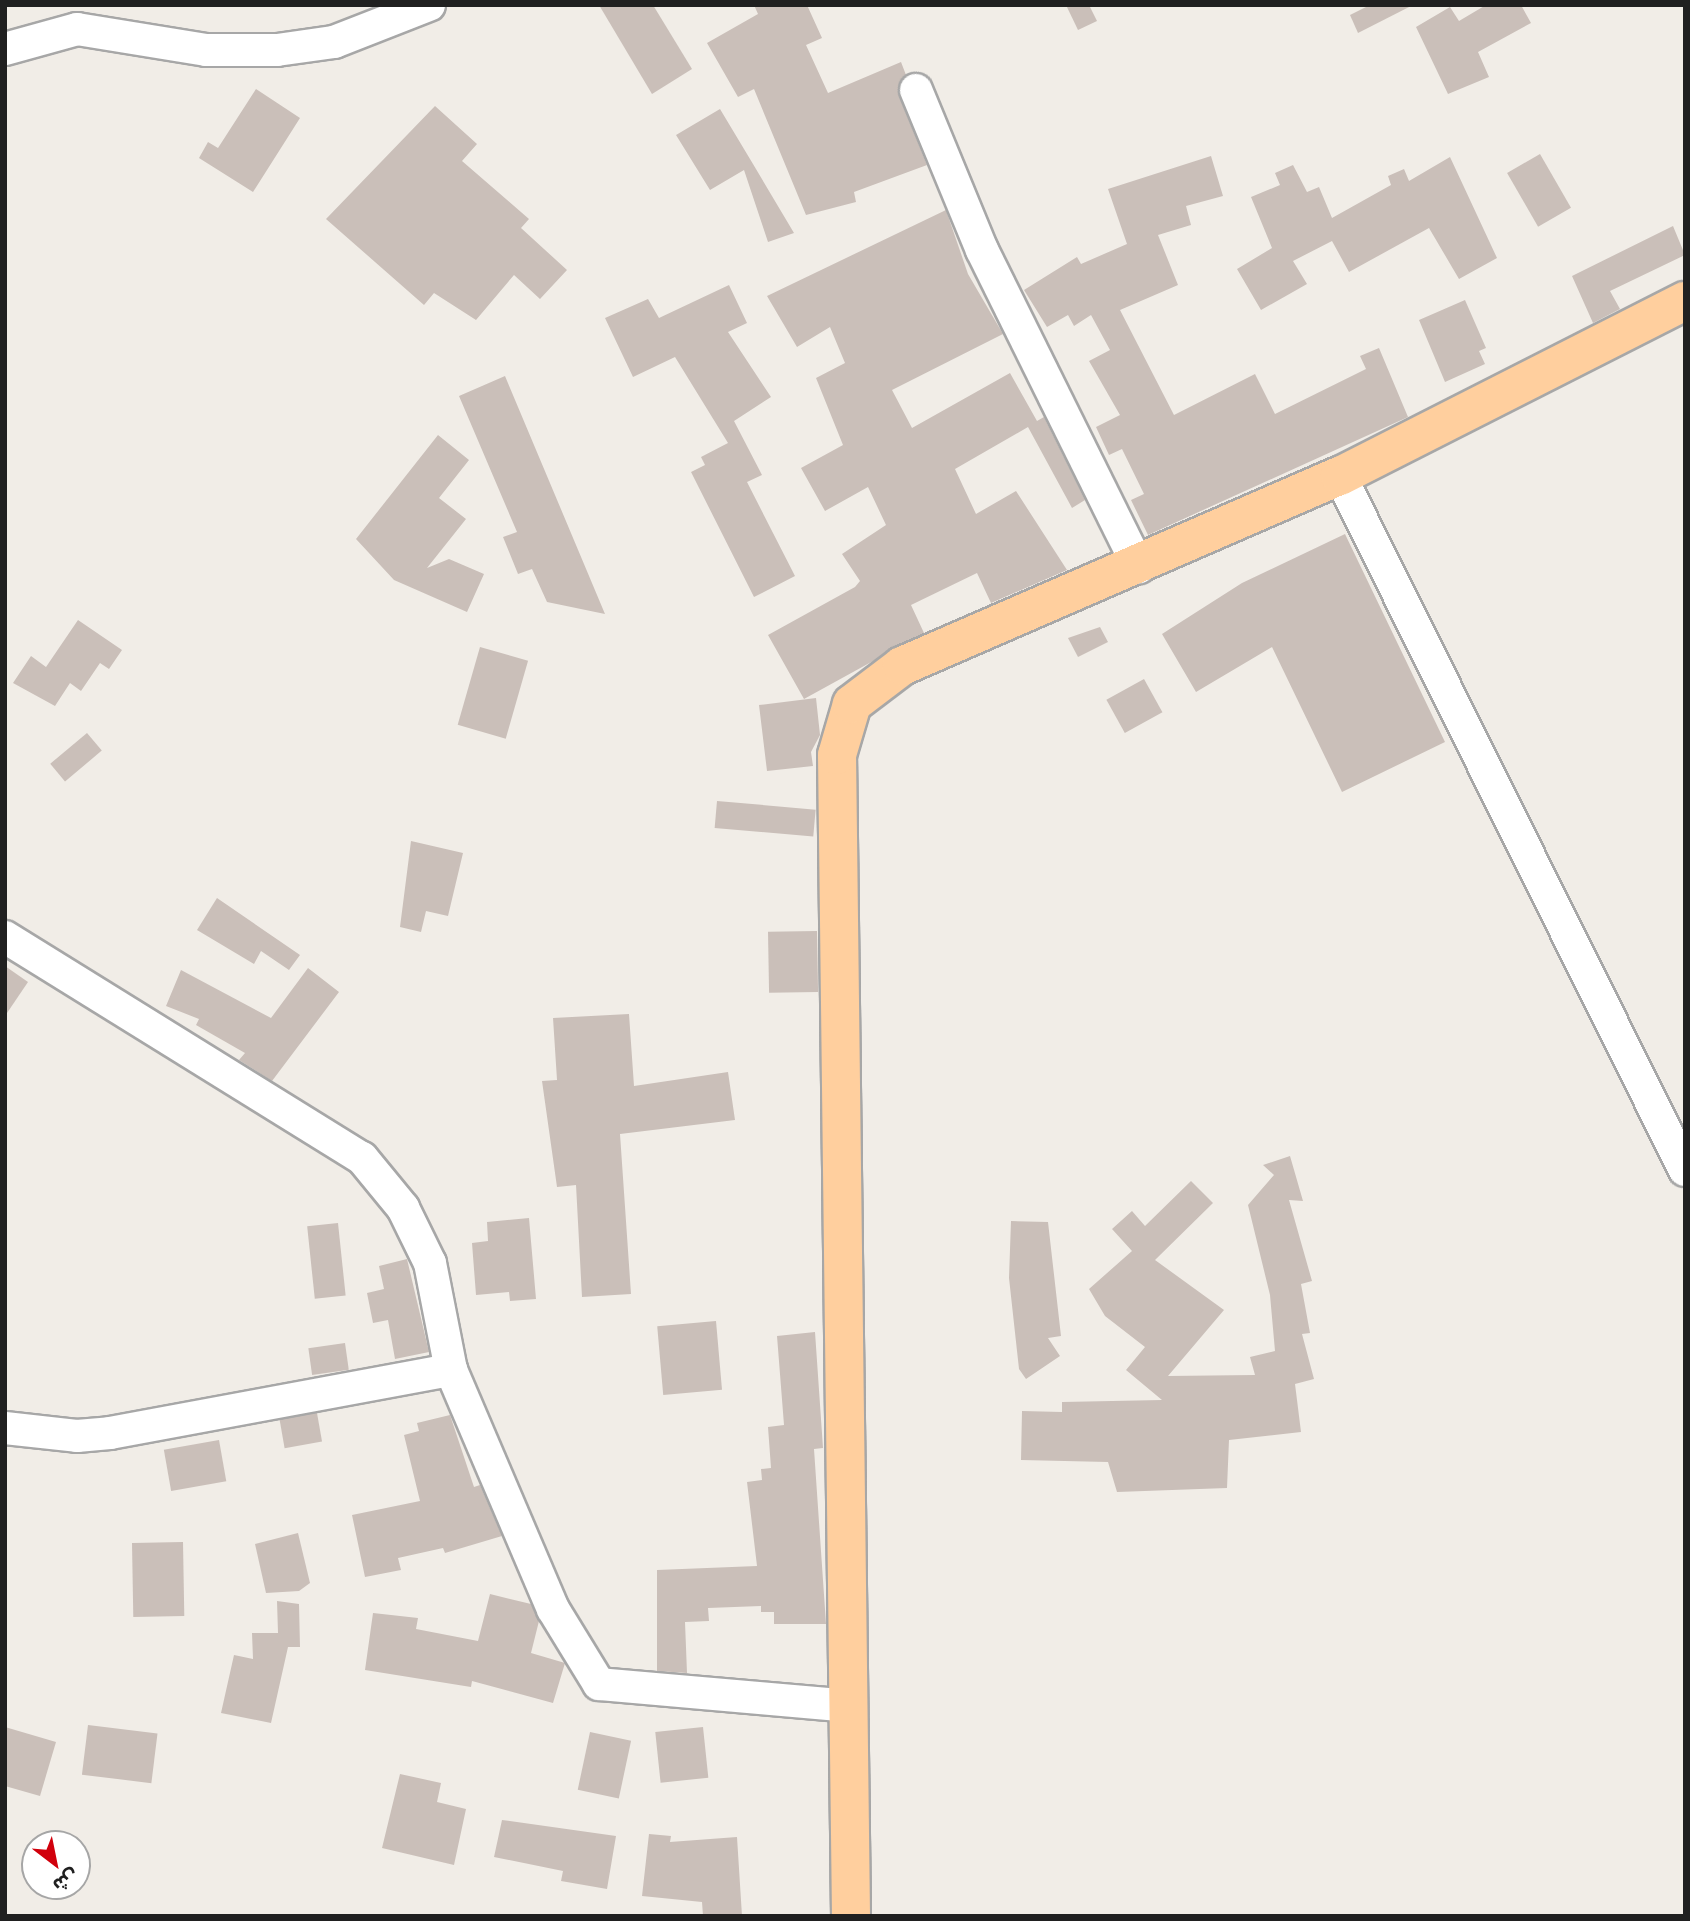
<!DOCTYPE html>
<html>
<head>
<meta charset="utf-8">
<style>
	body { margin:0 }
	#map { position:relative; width:1690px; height:1921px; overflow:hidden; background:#f1ede7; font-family:"Asap Condensed","Noto Sans Arabic",sans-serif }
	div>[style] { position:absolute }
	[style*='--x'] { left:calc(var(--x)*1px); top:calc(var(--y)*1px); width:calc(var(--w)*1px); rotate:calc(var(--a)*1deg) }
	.building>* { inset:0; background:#cabfb9; transform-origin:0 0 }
	.roads { filter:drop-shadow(2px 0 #a7a7a7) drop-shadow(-2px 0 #a7a7a7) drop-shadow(0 2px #a7a7a7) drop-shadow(0 -2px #a7a7a7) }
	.minor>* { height:32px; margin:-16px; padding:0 16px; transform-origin:16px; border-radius:16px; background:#fff }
	.major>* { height:38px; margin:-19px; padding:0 19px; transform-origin:19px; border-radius:19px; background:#ffcf9e }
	span { translate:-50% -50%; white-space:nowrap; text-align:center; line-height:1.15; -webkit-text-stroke:5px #fff; paint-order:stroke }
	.frame { position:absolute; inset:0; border:7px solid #202020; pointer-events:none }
	.north { position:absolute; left:21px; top:1830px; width:70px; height:70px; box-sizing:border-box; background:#fff; border:2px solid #a6a6a6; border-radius:50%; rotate:148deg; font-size:19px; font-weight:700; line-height:28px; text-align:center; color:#202020 }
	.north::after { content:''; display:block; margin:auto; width:24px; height:32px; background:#d1000c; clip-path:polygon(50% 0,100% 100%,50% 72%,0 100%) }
</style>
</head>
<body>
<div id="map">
	<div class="building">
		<i style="clip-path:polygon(599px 5px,653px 5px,692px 69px,652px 94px)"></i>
		<i style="clip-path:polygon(754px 5px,807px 5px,822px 38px,806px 45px,828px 93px,901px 62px,906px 75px,899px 96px,927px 165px,854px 192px,856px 202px,806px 215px,754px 89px,738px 97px,707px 43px,758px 14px)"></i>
		<i style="clip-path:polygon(1066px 5px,1089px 5px,1097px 21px,1078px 30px)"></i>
		<i style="clip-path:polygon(1370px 5px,1413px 5px,1358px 33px,1350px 15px)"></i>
		<i style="clip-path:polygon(1486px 5px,1521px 5px,1531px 23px,1478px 52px,1489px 77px,1448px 94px,1416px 27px,1450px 7px,1459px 21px)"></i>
		<i style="clip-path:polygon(256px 89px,300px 118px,253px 192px,199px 158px,208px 142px,218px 148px)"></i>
		<i style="clip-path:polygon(435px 106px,477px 144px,462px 161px,529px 219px,521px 228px,567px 270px,540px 299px,514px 275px,476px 320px,434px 293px,424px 305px,326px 219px)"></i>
		<i style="clip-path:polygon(720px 109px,753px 164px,794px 233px,768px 242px,744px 170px,710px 190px,676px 135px)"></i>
		<i style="left:1540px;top:154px;width:62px;height:38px;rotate:60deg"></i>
		<i style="clip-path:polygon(1211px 156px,1223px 196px,1186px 206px,1191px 225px,1158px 235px,1178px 285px,1120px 310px,1174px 415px,1255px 374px,1275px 414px,1366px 369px,1360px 356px,1379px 348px,1408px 417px,1148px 535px,1131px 500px,1144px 494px,1122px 449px,1109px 455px,1096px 427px,1120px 415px,1089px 361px,1110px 350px,1091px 315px,1074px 326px,1068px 315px,1047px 327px,1024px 290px,1077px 257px,1081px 264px,1127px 244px,1108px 189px)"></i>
		<i style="clip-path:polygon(1450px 157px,1497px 258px,1459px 279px,1429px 228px,1349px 272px,1332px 241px,1293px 261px,1307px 284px,1261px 310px,1237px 269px,1272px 248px,1251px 197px,1280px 185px,1275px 173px,1293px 165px,1307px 192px,1319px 187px,1332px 218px,1391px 185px,1388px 176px,1404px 169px,1409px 181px)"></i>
		<i style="clip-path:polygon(946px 210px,968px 274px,1003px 334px,892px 390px,912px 428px,1010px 373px,1037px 421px,1044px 417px,1085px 500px,1072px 508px,1028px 427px,955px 469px,976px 514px,1016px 491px,1067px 570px,991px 603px,977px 573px,911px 605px,924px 633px,804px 699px,768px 635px,855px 587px,860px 581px,842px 554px,886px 525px,868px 487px,825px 511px,801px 468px,843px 445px,816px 378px,845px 363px,830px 327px,797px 347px,767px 296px)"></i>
		<i style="clip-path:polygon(1673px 226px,1685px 255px,1610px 291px,1620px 309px,1593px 323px,1572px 276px)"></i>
		<i style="clip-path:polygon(729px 285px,747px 323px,728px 332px,771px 397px,734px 421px,762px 475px,747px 482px,795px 576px,754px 597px,691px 472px,705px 465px,701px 457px,728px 443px,675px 357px,633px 377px,605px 318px,648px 299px,659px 318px)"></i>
		<i style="clip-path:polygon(1465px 300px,1486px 348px,1479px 351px,1485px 364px,1445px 382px,1419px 320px)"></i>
		<i style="clip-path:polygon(505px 376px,605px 614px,547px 602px,532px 569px,518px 574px,503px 537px,517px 532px,459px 396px)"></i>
		<i style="clip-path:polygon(438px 435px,469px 460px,439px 498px,466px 519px,427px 568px,449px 559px,484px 574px,467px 612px,394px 580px,356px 539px)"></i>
		<i style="clip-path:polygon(1345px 534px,1445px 742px,1342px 792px,1272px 647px,1196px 692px,1162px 634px,1242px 583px)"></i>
		<i style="clip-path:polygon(78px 620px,122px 650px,109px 669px,100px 663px,81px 691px,70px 683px,55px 706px,13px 683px,31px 656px,46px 667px)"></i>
		<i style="clip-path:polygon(1100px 627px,1108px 642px,1078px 657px,1068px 638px)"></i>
		<i style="left:480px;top:647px;width:50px;height:81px;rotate:16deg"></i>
		<i style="left:1144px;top:679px;width:38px;height:43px;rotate:61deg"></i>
		<i style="clip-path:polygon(816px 698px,820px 735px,811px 752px,813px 766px,767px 771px,759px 705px)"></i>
		<i style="left:87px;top:733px;width:23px;height:48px;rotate:50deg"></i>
		<i style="left:717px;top:801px;width:99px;height:27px;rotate:5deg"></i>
		<i style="clip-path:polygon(411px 841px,463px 853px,448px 916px,426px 911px,421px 932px,400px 927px)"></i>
		<i style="clip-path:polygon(217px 898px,300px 955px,289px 970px,261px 951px,254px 964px,197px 930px)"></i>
		<i style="left:817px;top:931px;width:61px;height:49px;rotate:89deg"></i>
		<i style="clip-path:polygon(5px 966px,28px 982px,5px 1016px)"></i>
		<i style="clip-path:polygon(308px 968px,339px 992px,272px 1081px,239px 1060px,245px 1053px,196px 1025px,199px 1019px,166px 1006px,181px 970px,271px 1018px)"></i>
		<i style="clip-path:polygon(629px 1014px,634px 1086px,728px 1072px,735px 1120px,620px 1134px,631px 1294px,582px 1297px,576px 1185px,557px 1187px,542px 1081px,557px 1080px,553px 1018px)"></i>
		<i style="clip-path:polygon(1290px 1156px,1303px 1201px,1289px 1200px,1312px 1281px,1301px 1284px,1310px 1333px,1302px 1334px,1314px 1379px,1295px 1384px,1301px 1432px,1229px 1440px,1227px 1488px,1117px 1492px,1108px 1462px,1021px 1460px,1022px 1411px,1062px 1412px,1062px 1402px,1162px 1400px,1126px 1370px,1145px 1347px,1105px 1316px,1089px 1289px,1132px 1251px,1112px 1229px,1132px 1211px,1145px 1226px,1191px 1181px,1213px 1203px,1155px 1260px,1224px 1310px,1168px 1376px,1255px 1375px,1250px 1357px,1275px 1351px,1270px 1295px,1248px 1205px,1274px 1175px,1263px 1165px)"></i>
		<i style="clip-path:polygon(529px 1218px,536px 1299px,510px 1301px,509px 1292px,476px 1295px,472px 1243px,488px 1241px,487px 1222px)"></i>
		<i style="clip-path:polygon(1011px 1221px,1048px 1222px,1061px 1336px,1048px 1338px,1060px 1356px,1026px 1379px,1019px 1369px,1009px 1278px)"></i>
		<i style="left:338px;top:1223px;width:73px;height:31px;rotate:84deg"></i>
		<i style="clip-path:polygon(407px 1259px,429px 1352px,395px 1359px,388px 1320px,373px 1323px,367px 1293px,384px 1289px,379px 1266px)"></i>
		<i style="left:716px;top:1321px;width:69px;height:59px;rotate:85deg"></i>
		<i style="clip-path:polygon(815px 1332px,823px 1448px,814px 1449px,826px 1624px,774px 1624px,774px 1612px,761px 1612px,761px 1606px,708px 1608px,709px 1621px,685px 1622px,687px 1673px,657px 1671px,657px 1570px,757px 1566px,747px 1482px,762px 1480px,761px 1469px,771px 1468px,768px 1427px,784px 1425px,777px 1336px)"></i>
		<i style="left:345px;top:1343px;width:27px;height:37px;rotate:82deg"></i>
		<i style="left:317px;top:1413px;width:29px;height:38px;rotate:80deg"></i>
		<i style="clip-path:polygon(450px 1415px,474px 1487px,480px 1485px,502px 1536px,445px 1553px,443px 1548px,398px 1558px,401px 1570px,365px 1577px,352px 1515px,420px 1501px,404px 1435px,419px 1431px,417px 1423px)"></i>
		<i style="left:219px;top:1440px;width:42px;height:56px;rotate:80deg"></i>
		<i style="clip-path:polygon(298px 1533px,310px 1583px,299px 1591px,266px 1593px,255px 1544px)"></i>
		<i style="left:183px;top:1542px;width:74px;height:51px;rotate:89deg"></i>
		<i style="clip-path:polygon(490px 1594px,531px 1604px,539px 1621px,531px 1653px,565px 1663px,553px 1703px,472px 1681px,471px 1687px,365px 1670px,373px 1613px,418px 1618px,416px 1629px,478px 1641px)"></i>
		<i style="clip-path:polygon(277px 1601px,299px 1604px,300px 1647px,288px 1647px,271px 1723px,221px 1713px,234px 1655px,253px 1659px,252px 1633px,278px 1633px)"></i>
		<i style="left:88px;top:1725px;width:70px;height:50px;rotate:7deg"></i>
		<i style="clip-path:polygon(5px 1727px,56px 1742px,40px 1796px,5px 1786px)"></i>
		<i style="left:703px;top:1727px;width:51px;height:48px;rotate:84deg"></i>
		<i style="left:590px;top:1732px;width:42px;height:59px;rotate:12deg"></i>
		<i style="clip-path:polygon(400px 1774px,441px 1783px,437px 1802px,466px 1809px,454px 1865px,382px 1848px)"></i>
		<i style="clip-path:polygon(502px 1820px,616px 1836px,607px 1889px,561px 1881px,563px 1871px,494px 1857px)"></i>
		<i style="clip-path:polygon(649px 1834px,671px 1836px,670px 1842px,737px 1837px,742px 1916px,703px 1916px,702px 1902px,642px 1896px)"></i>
	</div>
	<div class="roads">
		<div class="minor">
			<i style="--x:5;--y:49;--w:75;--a:-15.5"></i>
			<i style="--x:77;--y:29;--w:131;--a:9.2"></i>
			<i style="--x:206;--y:50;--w:71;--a:0"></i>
			<i style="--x:277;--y:50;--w:58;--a:-8"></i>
			<i style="--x:334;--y:42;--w:102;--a:-21.3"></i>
			<i style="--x:916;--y:90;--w:173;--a:67.6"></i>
			<i style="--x:982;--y:250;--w:354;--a:63.7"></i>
			<i style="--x:1340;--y:476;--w:775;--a:63.57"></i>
			<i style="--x:5;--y:937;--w:420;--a:31.8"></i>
			<i style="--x:362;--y:1158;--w:65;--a:50.6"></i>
			<i style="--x:403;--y:1208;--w:61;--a:63.9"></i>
			<i style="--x:430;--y:1263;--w:109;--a:78.9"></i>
			<i style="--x:451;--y:1370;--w:260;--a:66.9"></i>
			<i style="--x:553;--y:1609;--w:88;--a:58.5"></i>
			<i style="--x:599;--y:1684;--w:251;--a:5"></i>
			<i style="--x:5;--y:1428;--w:72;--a:6.3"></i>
			<i style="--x:77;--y:1436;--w:33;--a:-5"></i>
			<i style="--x:110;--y:1433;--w:347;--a:-10.5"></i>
		</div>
		<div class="major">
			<i style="--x:851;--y:1916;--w:1161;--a:-90.69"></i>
			<i style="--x:837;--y:755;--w:53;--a:-73.6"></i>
			<i style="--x:852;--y:704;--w:63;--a:-37.2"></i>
			<i style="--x:902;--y:666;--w:477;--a:-23.5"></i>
			<i style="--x:1340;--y:476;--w:387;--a:-26.9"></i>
		</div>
	</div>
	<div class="frame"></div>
	<div class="north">ش</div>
</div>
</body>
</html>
